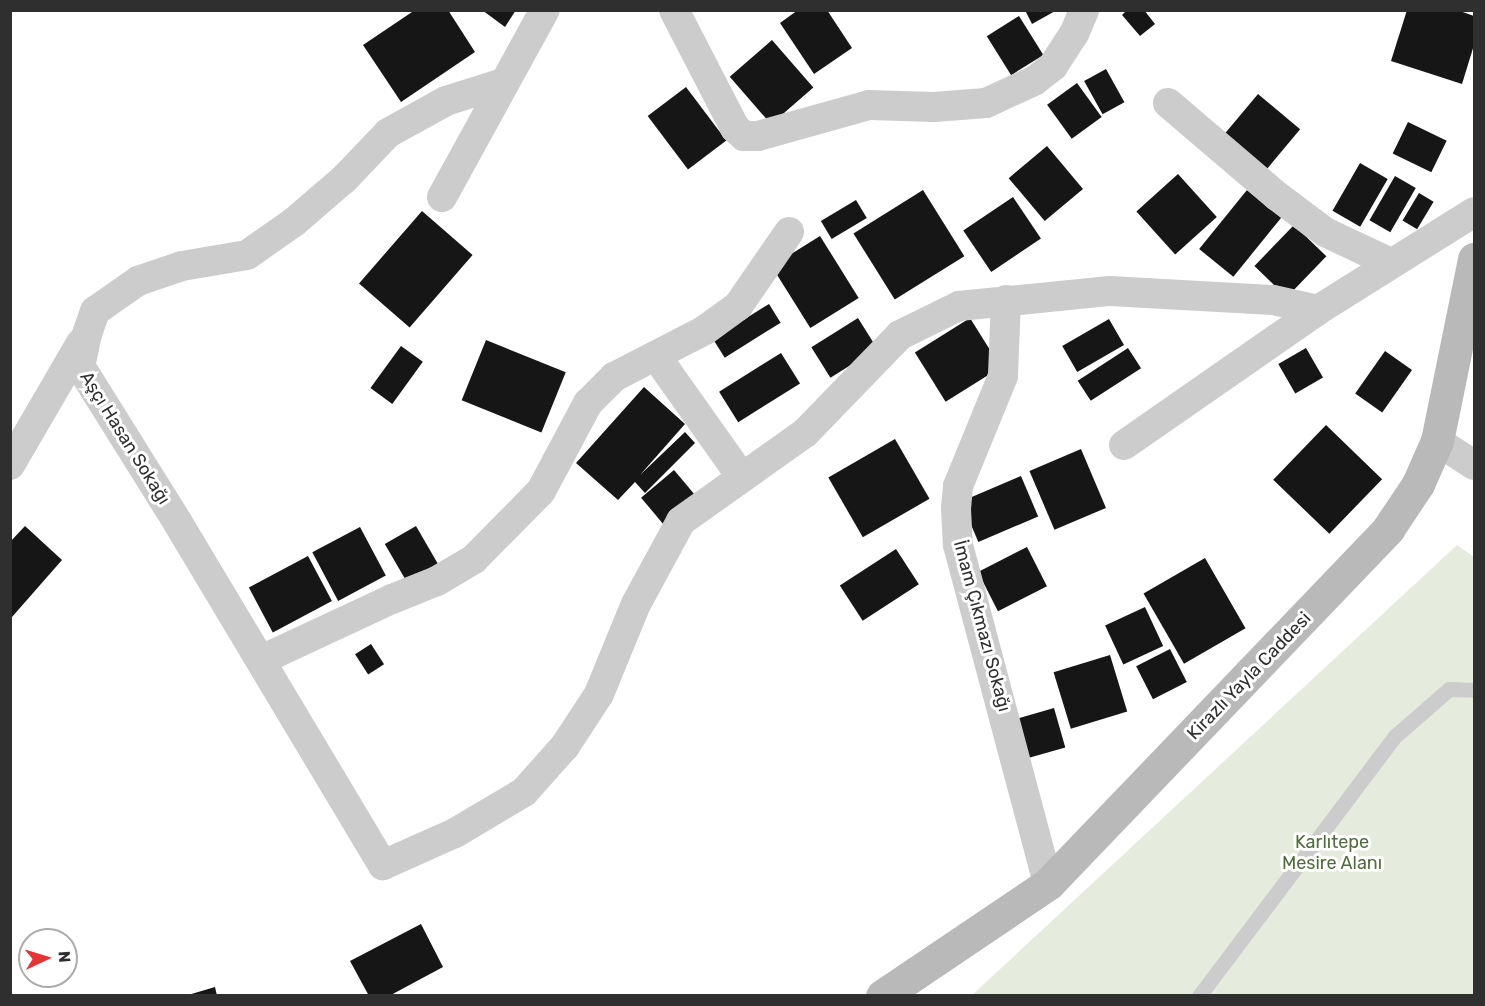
<!DOCTYPE html>
<html>
<head>
<meta charset="utf-8">
<style>
	body { margin:0 }
	#map { position:relative; width:1485px; height:1006px; overflow:hidden; background:#fff; font-family:Rubik,sans-serif }
	div>[style] { position:absolute }
	[style*='--x'] { left:calc(var(--x)*1px); top:calc(var(--y)*1px); width:calc(var(--w)*1px); rotate:calc(var(--a)*1deg) }
	.green>* { inset:0; background:#e5ecde }
	.building>* { inset:0; background:#161616; transform-origin:0 0 }
	.service>* { height:15px; margin:-7.5px; padding:0 7.5px; transform-origin:7.5px; border-radius:7.5px; background:#ccc }
	.minor>* { height:30px; margin:-15px; padding:0 15px; transform-origin:15px; border-radius:15px; background:#ccc }
	.secondary>* { height:33px; margin:-16.5px; padding:0 16.5px; transform-origin:16.5px; border-radius:16.5px; background:#b9b9b9 }
	span { translate:-50% -50%; white-space:nowrap; text-align:center; line-height:1.15; -webkit-text-stroke:6px #fff; paint-order:stroke }
	.street-label { font-size:18px; color:#2f2f2f }
	.park-label { font-size:18px; color:#506b3d }
	.frame { position:absolute; inset:0; border:12px solid #2f2f2f; pointer-events:none }
	.north { position:absolute; left:18px; top:928px; width:60px; height:60px; box-sizing:border-box; background:#fff; border:2px solid #acacac; border-radius:50%; rotate:86deg; font-size:16px; font-weight:700; line-height:24px; text-align:center; color:#2f2f2f }
	.north::after { content:''; display:block; margin:auto; width:21px; height:27px; background:#e43436; clip-path:polygon(50% 0,100% 100%,50% 72%,0 100%) }
</style>
</head>
<body>
<div id="map">
	<div class="green">
		<i style="clip-path:polygon(1457px 545px,1474px 557px,1474px 995px,971px 996px)"></i>
	</div>
	<div class="building">
		<i style="clip-path:polygon(415px 10px,448px 10px,475px 52px,401px 102px,363px 45px)"></i>
		<i style="clip-path:polygon(482px 10px,516px 10px,505px 27px)"></i>
		<i style="clip-path:polygon(798px 10px,827px 10px,852px 48px,814px 74px,780px 23px)"></i>
		<i style="clip-path:polygon(1025px 10px,1057px 10px,1032px 24px)"></i>
		<i style="clip-path:polygon(1127px 10px,1144px 10px,1155px 24px,1140px 36px,1122px 15px)"></i>
		<i style="clip-path:polygon(1407px 10px,1457px 10px,1474px 16px,1474px 45px,1462px 84px,1391px 61px)"></i>
		<i style="left:1019px;top:16px;width:46px;height:38px;rotate:58deg"></i>
		<i style="left:772px;top:40px;width:63px;height:56px;rotate:49deg"></i>
		<i style="left:1106px;top:69px;width:38px;height:25px;rotate:61deg"></i>
		<i style="left:1077px;top:83px;width:42px;height:37px;rotate:54deg"></i>
		<i style="left:686px;top:87px;width:67px;height:48px;rotate:53deg"></i>
		<i style="left:1258px;top:94px;width:55px;height:55px;rotate:40deg"></i>
		<i style="left:1408px;top:122px;width:43px;height:35px;rotate:26deg"></i>
		<i style="left:1047px;top:146px;width:56px;height:50px;rotate:50deg"></i>
		<i style="left:1360px;top:163px;width:32px;height:55px;rotate:30deg"></i>
		<i style="left:1178px;top:174px;width:58px;height:56px;rotate:48deg"></i>
		<i style="left:1395px;top:176px;width:24px;height:51px;rotate:30deg"></i>
		<i style="left:923px;top:190px;width:78px;height:82px;rotate:58deg"></i>
		<i style="left:1247px;top:190px;width:44px;height:76px;rotate:39deg"></i>
		<i style="left:1419px;top:193px;width:17px;height:32px;rotate:31deg"></i>
		<i style="left:1013px;top:197px;width:50px;height:60px;rotate:56deg"></i>
		<i style="left:856px;top:200px;width:21px;height:41px;rotate:59deg"></i>
		<i style="left:422px;top:211px;width:67px;height:96px;rotate:41deg"></i>
		<i style="left:1294px;top:225px;width:45px;height:57px;rotate:44deg"></i>
		<i style="left:820px;top:236px;width:73px;height:57px;rotate:58deg"></i>
		<i style="left:769px;top:304px;width:22px;height:66px;rotate:58deg"></i>
		<i style="left:858px;top:318px;width:36px;height:55px;rotate:58deg"></i>
		<i style="left:970px;top:318px;width:58px;height:65px;rotate:58deg"></i>
		<i style="left:1109px;top:319px;width:30px;height:54px;rotate:60deg"></i>
		<i style="left:486px;top:340px;width:86px;height:65px;rotate:22deg"></i>
		<i style="left:401px;top:346px;width:27px;height:52px;rotate:36deg"></i>
		<i style="left:1128px;top:348px;width:24px;height:60px;rotate:57deg"></i>
		<i style="left:1306px;top:348px;width:34px;height:32px;rotate:60deg"></i>
		<i style="left:1385px;top:351px;width:33px;height:52px;rotate:35deg"></i>
		<i style="left:781px;top:353px;width:36px;height:73px;rotate:58deg"></i>
		<i style="clip-path:polygon(644px 387px,685px 424px,640px 475px,685px 432px,695px 443px,645px 493px,635px 482px,618px 500px,576px 463px)"></i>
		<i style="left:1326px;top:425px;width:78px;height:76px;rotate:44deg"></i>
		<i style="left:895px;top:439px;width:69px;height:77px;rotate:60deg"></i>
		<i style="left:1081px;top:449px;width:64px;height:56px;rotate:67deg"></i>
		<i style="left:674px;top:470px;width:34px;height:43px;rotate:50deg"></i>
		<i style="left:1021px;top:476px;width:44px;height:65px;rotate:67deg"></i>
		<i style="clip-path:polygon(25px 526px,62px 560px,12px 617px,10px 542px)"></i>
		<i style="left:416px;top:526px;width:44px;height:36px;rotate:60deg"></i>
		<i style="left:360px;top:527px;width:55px;height:54px;rotate:62deg"></i>
		<i style="left:1027px;top:547px;width:44px;height:55px;rotate:63deg"></i>
		<i style="left:896px;top:549px;width:42px;height:67px;rotate:57deg"></i>
		<i style="left:308px;top:556px;width:51px;height:67px;rotate:62deg"></i>
		<i style="left:1205px;top:558px;width:81px;height:71px;rotate:60deg"></i>
		<i style="left:1145px;top:607px;width:43px;height:44px;rotate:65deg"></i>
		<i style="left:371px;top:644px;width:24px;height:19px;rotate:57deg"></i>
		<i style="left:1170px;top:649px;width:37px;height:38px;rotate:63deg"></i>
		<i style="left:1110px;top:655px;width:59px;height:59px;rotate:73deg"></i>
		<i style="left:1054px;top:708px;width:41px;height:44px;rotate:74deg"></i>
		<i style="clip-path:polygon(421px 924px,443px 967px,389px 996px,369px 996px,350px 961px)"></i>
		<i style="clip-path:polygon(215px 987px,217px 996px,188px 996px,188px 995px)"></i>
	</div>
	<div class="service">
		<i style="--x:1199;--y:996;--w:324;--a:-53"></i>
		<i style="--x:1394;--y:737;--w:73;--a:-41.1"></i>
		<i style="--x:1449;--y:689;--w:25;--a:2"></i>
	</div>
	<div class="minor">
		<i style="--x:674;--y:10;--w:133;--a:62.7"></i>
		<i style="--x:735;--y:128;--w:12;--a:42"></i>
		<i style="--x:744;--y:136;--w:14;--a:0"></i>
		<i style="--x:758;--y:136;--w:115;--a:-15.6"></i>
		<i style="--x:869;--y:105;--w:65;--a:1.8"></i>
		<i style="--x:934;--y:107;--w:52;--a:-4.4"></i>
		<i style="--x:986;--y:103;--w:53;--a:-24.6"></i>
		<i style="--x:1034;--y:81;--w:24;--a:-38"></i>
		<i style="--x:1053;--y:66;--w:38;--a:-57"></i>
		<i style="--x:1074;--y:34;--w:26;--a:-67"></i>
		<i style="--x:503;--y:83;--w:60;--a:162.5"></i>
		<i style="--x:446;--y:101;--w:66;--a:151.1"></i>
		<i style="--x:388;--y:133;--w:64;--a:133.7"></i>
		<i style="--x:344;--y:179;--w:66;--a:139.3"></i>
		<i style="--x:294;--y:222;--w:57;--a:144.9"></i>
		<i style="--x:247;--y:255;--w:66;--a:170.4"></i>
		<i style="--x:182;--y:266;--w:46;--a:161.2"></i>
		<i style="--x:138;--y:281;--w:52;--a:145.1"></i>
		<i style="--x:95;--y:311;--w:24;--a:109"></i>
		<i style="--x:87;--y:334;--w:33;--a:102"></i>
		<i style="--x:80;--y:366;--w:185;--a:58"></i>
		<i style="--x:178;--y:523;--w:399;--a:59.1"></i>
		<i style="--x:383;--y:865;--w:79;--a:-24"></i>
		<i style="--x:455;--y:833;--w:80;--a:-30.7"></i>
		<i style="--x:524;--y:792;--w:62;--a:-48.3"></i>
		<i style="--x:565;--y:746;--w:62;--a:-56.8"></i>
		<i style="--x:599;--y:694;--w:97;--a:-67.7"></i>
		<i style="--x:636;--y:604;--w:94;--a:-61.5"></i>
		<i style="--x:681;--y:521;--w:152;--a:-35.4"></i>
		<i style="--x:805;--y:433;--w:136;--a:-45.9"></i>
		<i style="--x:900;--y:335;--w:66;--a:-26.2"></i>
		<i style="--x:959;--y:306;--w:152;--a:-5.7"></i>
		<i style="--x:1110;--y:291;--w:163;--a:3.2"></i>
		<i style="--x:1273;--y:300;--w:46;--a:12.5"></i>
		<i style="--x:1168;--y:103;--w:143;--a:40.5"></i>
		<i style="--x:1277;--y:196;--w:60;--a:36.9"></i>
		<i style="--x:1325;--y:232;--w:73;--a:25.2"></i>
		<i style="--x:442;--y:197;--w:213;--a:-61.2"></i>
		<i style="--x:1006;--y:300;--w:76;--a:92.3"></i>
		<i style="--x:1003;--y:376;--w:119;--a:112.2"></i>
		<i style="--x:958;--y:486;--w:23;--a:95"></i>
		<i style="--x:956;--y:509;--w:36;--a:87"></i>
		<i style="--x:958;--y:545;--w:351;--a:75.1"></i>
		<i style="--x:656;--y:356;--w:147;--a:54.7"></i>
		<i style="--x:1437;--y:441;--w:44;--a:33"></i>
		<i style="--x:1124;--y:445;--w:236;--a:-34.8"></i>
		<i style="--x:1318;--y:310;--w:184;--a:-32.1"></i>
		<i style="--x:10;--y:465;--w:141;--a:-59.8"></i>
		<i style="--x:261;--y:660;--w:145;--a:-25"></i>
		<i style="--x:392;--y:599;--w:48;--a:-21.8"></i>
		<i style="--x:437;--y:581;--w:43;--a:-30.7"></i>
		<i style="--x:474;--y:559;--w:95;--a:-45.4"></i>
		<i style="--x:541;--y:491;--w:100;--a:-61.9"></i>
		<i style="--x:588;--y:403;--w:37;--a:-45"></i>
		<i style="--x:614;--y:377;--w:102;--a:-27.3"></i>
		<i style="--x:705;--y:330;--w:41;--a:-36"></i>
		<i style="--x:738;--y:306;--w:90;--a:-55.4"></i>
	</div>
	<div class="secondary">
		<i style="--x:882;--y:996;--w:200;--a:-34"></i>
		<i style="--x:1048;--y:884;--w:492;--a:-46.2"></i>
		<i style="--x:1388;--y:529;--w:54;--a:-56.3"></i>
		<i style="--x:1418;--y:484;--w:47;--a:-66.2"></i>
		<i style="--x:1437;--y:441;--w:186;--a:-78.5"></i>
	</div>
	<div class="street-label">
		<span style="left:125px;top:438px;rotate:58deg">Aşçı Hasan Sokağı</span>
		<span style="left:982px;top:626px;rotate:75deg">İmam Çıkmazı Sokağı</span>
		<span style="left:1249px;top:676px;rotate:-46deg">Kirazlı Yayla Caddesi</span>
	</div>
	<div class="park-label">
		<span style="left:1332px;top:853px">Karlıtepe<br>Mesire Alanı</span>
	</div>
	<div class="frame"></div>
	<div class="north">N</div>
</div>
</body>
</html>
